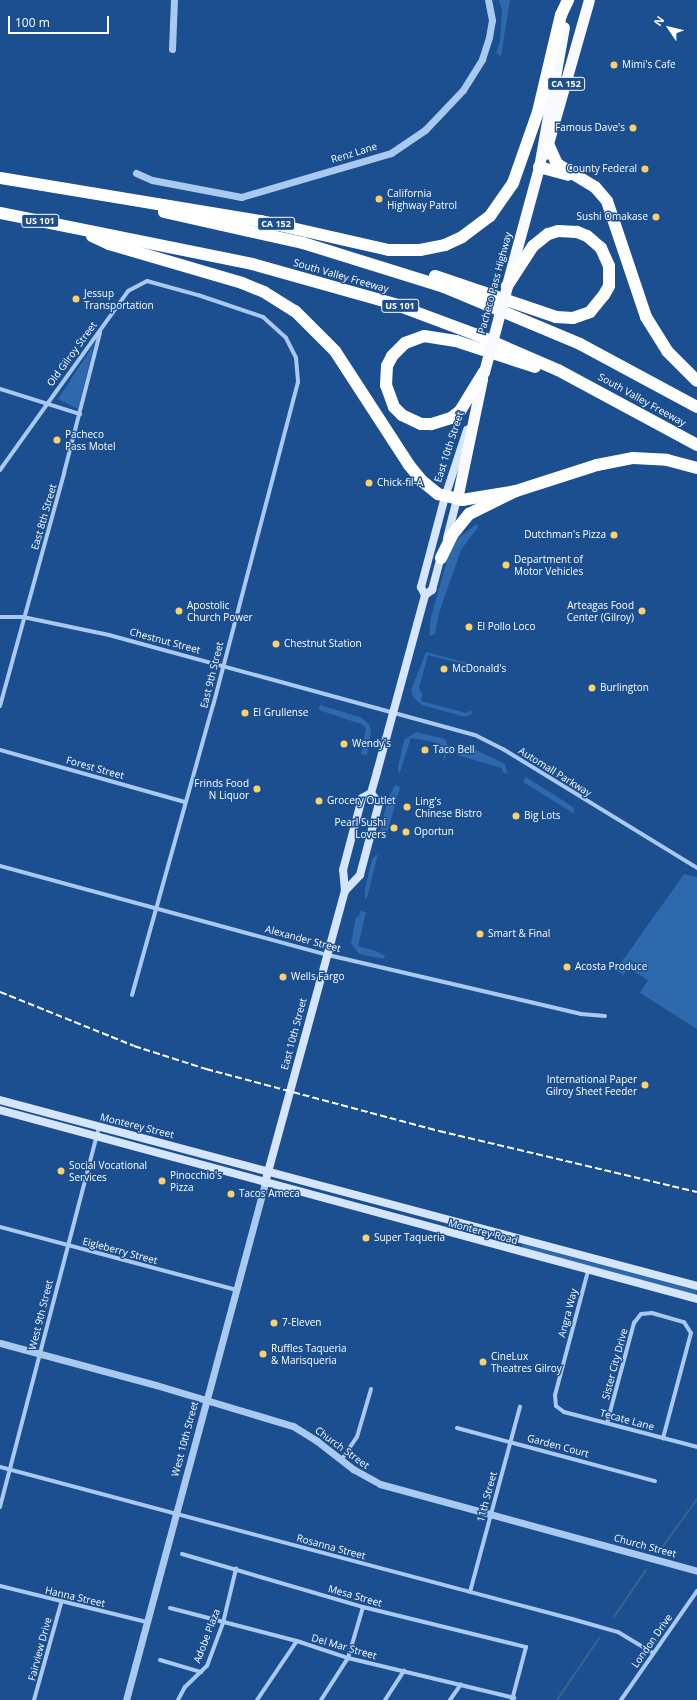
<!DOCTYPE html>
<html>
<head>
<meta charset="utf-8">
<style>
	body { margin:0 }
	#map { position:relative; width:697px; height:1700px; overflow:hidden; background:#1b4f8f; font-family:"Open Sans",sans-serif }
	div>[style] { position:absolute }
	[style*='--x'] { left:calc(var(--x)*1px); top:calc(var(--y)*1px); width:calc(var(--w)*1px); rotate:calc(var(--a)*1deg) }
	.green>* { inset:0; background:#2e69ad; transform-origin:0 0 }
	.stream>* { height:2px; margin:-1px; padding:0 1px; transform-origin:1px; border-radius:1px; background:#3c6290 }
	.minor>* { height:4px; margin:-2px; padding:0 2px; transform-origin:2px; border-radius:2px; background:#a9c9ee }
	.tertiary>* { height:7px; margin:-3.5px; padding:0 3.5px; transform-origin:3.5px; border-radius:3.5px; background:#a9c9ee }
	.secondary>* { height:8px; margin:-4px; padding:0 4px; transform-origin:4px; border-radius:4px; background:#d6e6fa }
	.trunk>* { height:11px; margin:-5.5px; padding:0 5.5px; transform-origin:5.5px; border-radius:5.5px; background:#f8faff }
	.motorway>* { height:12px; margin:-6px; padding:0 6px; transform-origin:6px; border-radius:6px; background:#fff }
	.rail>* { height:2px; margin-top:-1px; transform-origin:0; background:repeating-linear-gradient(90deg,#fff 0 7px,transparent 0 10px) }
	.trunk-bridge>* { height:11px; margin:-5.5px; padding:0 5.5px; transform-origin:5.5px; border-radius:5.5px; background:#f8faff }
	.dots>* { width:11px; height:11px; translate:-50% -50%; box-sizing:border-box; border:2px solid #1b4f8f; border-radius:50% }
	span { translate:-50% -50%; white-space:nowrap; text-align:center; line-height:1.15; -webkit-text-stroke:3px #1b4f8f; paint-order:stroke }
	.shield-label span { padding:1px 3px; background:#1b4f8f; border:1px solid; border-radius:3px; -webkit-text-stroke-width:0 }
	.shield-label { font-size:9px; color:#fff; font-weight:700 }
	.poi-label { font-size:10px; color:#fff }
	.left { translate:0 -50%; text-align:left }
	.right { translate:-100% -50%; text-align:right }
	.street-label { font-size:10px; color:#fff }
	.north { position:absolute; left:649px; top:8px; width:40px; height:40px; -webkit-text-stroke:3px #1b4f8f; paint-order:stroke; rotate:305deg; font-size:11px; font-weight:700; line-height:16px; text-align:center; color:#fff }
	.north::after { content:''; display:block; margin:auto; width:14px; height:18px; background:#fff; clip-path:polygon(50% 0,100% 100%,50% 72%,0 100%) }
	.scale { position:absolute; left:8px; top:16px; width:101px; height:18px; box-sizing:border-box; border:2px solid #fff; border-top:0; padding-left:5px; font-size:12px; line-height:14px; white-space:nowrap; color:#fff; -webkit-text-stroke:3px #1b4f8f; paint-order:stroke }
</style>
</head>
<body>
<div id="map">
	<div class="green">
		<i style="clip-path:polygon(499px 0,510px 0,501px 56px,496px 53px,500px 41px,502px 10px)"></i>
		<i style="clip-path:polygon(94px 344px,78px 409px,58px 399px)"></i>
		<i style="clip-path:polygon(477px 524px,478px 527px,461px 550px,439px 613px,435px 634px,429px 636px,431px 617px,448px 557px,458px 538px)"></i>
		<i style="clip-path:polygon(426px 652px,479px 666px,477px 671px,468px 665px,428px 655px,419px 688px,422px 694px,421px 701px,466px 713px,471px 710px,472px 714px,465px 717px,422px 705px,413px 697px,411px 690px)"></i>
		<i style="clip-path:polygon(320px 705px,360px 717px,369px 724px,371px 731px,367px 755px,361px 754px,366px 728px,361px 724px,319px 710px)"></i>
		<i style="clip-path:polygon(416px 732px,445px 739px,449px 747px,443px 763px,445px 747px,434px 742px,411px 738px,399px 775px,398px 767px,404px 740px)"></i>
		<i style="clip-path:polygon(466px 745px,505px 764px,507px 773px,503px 773px,502px 768px,457px 755px,459px 749px)"></i>
		<i style="clip-path:polygon(526px 777px,573px 807px,575px 814px,523px 782px)"></i>
		<i style="clip-path:polygon(395px 785px,400px 787px,386px 837px,379px 835px,388px 799px)"></i>
		<i style="clip-path:polygon(378px 854px,367px 898px,365px 898px,365px 889px,372px 859px)"></i>
		<i style="clip-path:polygon(684px 874px,697px 877px,697px 1029px,640px 993px,648px 980px,628px 968px,623px 975px,616px 970px)"></i>
		<i style="clip-path:polygon(360px 911px,366px 912px,358px 946px,376px 951px,385px 956px,384px 959px,359px 954px,351px 943px,356px 917px,359px 917px)"></i>
		<i style="left:523px;top:1244px;width:180px;height:4px;rotate:15deg"></i>
	</div>
	<div class="stream">
		<i style="--x:661;--y:1549;--w:62;--a:-54.2"></i>
		<i style="--x:614;--y:1617;--w:57;--a:-55.8"></i>
		<i style="--x:557;--y:1700;--w:76;--a:-55.7"></i>
	</div>
	<div class="minor">
		<i style="--x:0;--y:389;--w:84;--a:17.4"></i>
		<i style="--x:0;--y:470;--w:220;--a:-54.4"></i>
		<i style="--x:128;--y:291;--w:21;--a:-28"></i>
		<i style="--x:147;--y:281;--w:53;--a:15.4"></i>
		<i style="--x:198;--y:295;--w:69;--a:18.7"></i>
		<i style="--x:263;--y:317;--w:31;--a:42"></i>
		<i style="--x:286;--y:338;--w:22;--a:63"></i>
		<i style="--x:296;--y:358;--w:24;--a:85"></i>
		<i style="--x:298;--y:382;--w:334;--a:104.7"></i>
		<i style="--x:213;--y:705;--w:301;--a:105.6"></i>
		<i style="--x:0;--y:617;--w:23;--a:0"></i>
		<i style="--x:23;--y:617;--w:88;--a:11.8"></i>
		<i style="--x:109;--y:635;--w:379;--a:15.3"></i>
		<i style="--x:475;--y:735;--w:31;--a:27"></i>
		<i style="--x:503;--y:749;--w:228;--a:31.5"></i>
		<i style="--x:0;--y:706;--w:242;--a:-74.6"></i>
		<i style="--x:64;--y:473;--w:145;--a:-75.6"></i>
		<i style="--x:0;--y:750;--w:192;--a:15.7"></i>
		<i style="--x:0;--y:866;--w:340;--a:15.2"></i>
		<i style="--x:328;--y:955;--w:260;--a:13.1"></i>
		<i style="--x:581;--y:1014;--w:24;--a:5"></i>
		<i style="--x:0;--y:1227;--w:244;--a:14.9"></i>
		<i style="--x:588;--y:1271;--w:128;--a:104.9"></i>
		<i style="--x:555;--y:1395;--w:11;--a:85"></i>
		<i style="--x:556;--y:1406;--w:10;--a:37"></i>
		<i style="--x:564;--y:1412;--w:138;--a:14.7"></i>
		<i style="--x:607;--y:1423;--w:104;--a:-74.9"></i>
		<i style="--x:634;--y:1323;--w:11;--a:-52"></i>
		<i style="--x:641;--y:1314;--w:11;--a:-5"></i>
		<i style="--x:652;--y:1313;--w:33;--a:16"></i>
		<i style="--x:684;--y:1322;--w:13;--a:58"></i>
		<i style="--x:691;--y:1333;--w:109;--a:104.9"></i>
		<i style="--x:457;--y:1428;--w:205;--a:15"></i>
		<i style="--x:342;--y:1459;--w:27;--a:-56"></i>
		<i style="--x:357;--y:1437;--w:50;--a:-73.7"></i>
		<i style="--x:0;--y:1467;--w:592;--a:14.88"></i>
		<i style="--x:572;--y:1619;--w:48;--a:15.8"></i>
		<i style="--x:618;--y:1632;--w:41;--a:31"></i>
		<i style="--x:0;--y:1507;--w:392;--a:-75.4"></i>
		<i style="--x:182;--y:1554;--w:189;--a:16.3"></i>
		<i style="--x:363;--y:1607;--w:168;--a:13.8"></i>
		<i style="--x:526;--y:1647;--w:55;--a:104.8"></i>
		<i style="--x:0;--y:1586;--w:151;--a:13.8"></i>
		<i style="--x:470;--y:1592;--w:192;--a:-74.9"></i>
		<i style="--x:170;--y:1608;--w:131;--a:14.6"></i>
		<i style="--x:297;--y:1641;--w:54;--a:18.4"></i>
		<i style="--x:348;--y:1658;--w:171;--a:13.5"></i>
		<i style="--x:160;--y:1660;--w:43;--a:16.3"></i>
		<i style="--x:34;--y:1700;--w:101;--a:-74.4"></i>
		<i style="--x:178;--y:1700;--w:15;--a:-62"></i>
		<i style="--x:185;--y:1687;--w:30;--a:-44"></i>
		<i style="--x:207;--y:1666;--w:46;--a:-69.6"></i>
		<i style="--x:223;--y:1623;--w:56;--a:-76.5"></i>
		<i style="--x:257;--y:1700;--w:71;--a:-55.9"></i>
		<i style="--x:321;--y:1700;--w:50;--a:-57.3"></i>
		<i style="--x:348;--y:1658;--w:53;--a:-73.6"></i>
		<i style="--x:385;--y:1700;--w:35;--a:-57"></i>
		<i style="--x:450;--y:1700;--w:19;--a:-55"></i>
		<i style="--x:621;--y:1700;--w:133;--a:-55.1"></i>
	</div>
	<div class="tertiary">
		<i style="--x:172;--y:49;--w:49;--a:-87.7"></i>
		<i style="--x:136;--y:173;--w:17;--a:24"></i>
		<i style="--x:152;--y:180;--w:91;--a:10.8"></i>
		<i style="--x:241;--y:197;--w:156;--a:-16.3"></i>
		<i style="--x:391;--y:153;--w:41;--a:-34.1"></i>
		<i style="--x:425;--y:130;--w:55;--a:-46.5"></i>
		<i style="--x:463;--y:90;--w:36;--a:-58"></i>
		<i style="--x:482;--y:59;--w:23;--a:-72"></i>
		<i style="--x:489;--y:37;--w:17;--a:-80"></i>
		<i style="--x:492;--y:20;--w:20;--a:-101"></i>
		<i style="--x:0;--y:1343;--w:162;--a:15.1"></i>
		<i style="--x:156;--y:1385;--w:143;--a:16.7"></i>
		<i style="--x:293;--y:1426;--w:28;--a:32"></i>
		<i style="--x:317;--y:1441;--w:46;--a:37.9"></i>
		<i style="--x:353;--y:1469;--w:31;--a:29"></i>
		<i style="--x:380;--y:1484;--w:329;--a:15.3"></i>
		<i style="--x:126;--y:1700;--w:535;--a:-74.95"></i>
	</div>
	<div class="secondary">
		<i style="--x:447;--y:538;--w:40;--a:-75.6"></i>
		<i style="--x:425;--y:595;--w:9;--a:-36"></i>
		<i style="--x:432;--y:590;--w:38;--a:-75"></i>
		<i style="--x:345;--y:891;--w:22;--a:-47"></i>
		<i style="--x:360;--y:875;--w:74;--a:-75.2"></i>
		<i style="--x:379;--y:803;--w:13;--a:-129"></i>
		<i style="--x:0;--y:1100;--w:721;--a:14.94"></i>
		<i style="--x:0;--y:1110;--w:722;--a:15.17"></i>
		<i style="--x:265;--y:1183;--w:303;--a:-74.7"></i>
		<i style="--x:345;--y:891;--w:21;--a:-95"></i>
		<i style="--x:343;--y:870;--w:74;--a:-75.2"></i>
		<i style="--x:362;--y:798;--w:10;--a:-29"></i>
		<i style="--x:371;--y:793;--w:22;--a:-74"></i>
		<i style="--x:377;--y:772;--w:183;--a:-74.8"></i>
		<i style="--x:425;--y:595;--w:9;--a:-117"></i>
		<i style="--x:421;--y:587;--w:93;--a:-75.1"></i>
		<i style="--x:445;--y:497;--w:71;--a:-71.8"></i>
	</div>
	<div class="trunk">
		<i style="--x:545;--y:154;--w:160;--a:-74.1"></i>
		<i style="--x:508;--y:281;--w:118;--a:-74.8"></i>
		<i style="--x:539;--y:167;--w:142;--a:-79.9"></i>
		<i style="--x:457;--y:499;--w:123;--a:-78.2"></i>
	</div>
	<div class="motorway">
		<i style="--x:549;--y:146;--w:20;--a:66"></i>
		<i style="--x:557;--y:164;--w:44;--a:31.2"></i>
		<i style="--x:595;--y:187;--w:18;--a:49"></i>
		<i style="--x:607;--y:201;--w:122;--a:71.4"></i>
		<i style="--x:646;--y:317;--w:40;--a:58"></i>
		<i style="--x:667;--y:351;--w:42;--a:45"></i>
		<i style="--x:539;--y:167;--w:30;--a:15"></i>
		<i style="--x:0;--y:178;--w:265;--a:9.4"></i>
		<i style="--x:261;--y:221;--w:131;--a:12.8"></i>
		<i style="--x:389;--y:250;--w:31;--a:0"></i>
		<i style="--x:420;--y:250;--w:25;--a:-11"></i>
		<i style="--x:445;--y:245;--w:19;--a:-25"></i>
		<i style="--x:462;--y:237;--w:35;--a:-37"></i>
		<i style="--x:490;--y:216;--w:40;--a:-55.1"></i>
		<i style="--x:513;--y:183;--w:75;--a:-70.6"></i>
		<i style="--x:538;--y:112;--w:100;--a:-76.7"></i>
		<i style="--x:561;--y:15;--w:17;--a:-65"></i>
		<i style="--x:164;--y:212;--w:142;--a:12.6"></i>
		<i style="--x:303;--y:243;--w:148;--a:17.3"></i>
		<i style="--x:444;--y:287;--w:147;--a:22.7"></i>
		<i style="--x:580;--y:344;--w:133;--a:28.3"></i>
		<i style="--x:0;--y:213;--w:257;--a:11.4"></i>
		<i style="--x:252;--y:264;--w:148;--a:15.7"></i>
		<i style="--x:394;--y:304;--w:89;--a:20.5"></i>
		<i style="--x:477;--y:335;--w:88;--a:23.4"></i>
		<i style="--x:558;--y:370;--w:158;--a:28.3"></i>
		<i style="--x:92;--y:236;--w:19;--a:25"></i>
		<i style="--x:109;--y:244;--w:139;--a:16.3"></i>
		<i style="--x:242;--y:283;--w:24;--a:22"></i>
		<i style="--x:264;--y:292;--w:36;--a:32"></i>
		<i style="--x:295;--y:311;--w:57;--a:45"></i>
		<i style="--x:335;--y:351;--w:136;--a:57"></i>
		<i style="--x:409;--y:465;--w:21;--a:51"></i>
		<i style="--x:422;--y:481;--w:21;--a:39"></i>
		<i style="--x:438;--y:494;--w:25;--a:14"></i>
		<i style="--x:462;--y:500;--w:55;--a:-9.5"></i>
		<i style="--x:435;--y:276;--w:128;--a:18.7"></i>
		<i style="--x:556;--y:317;--w:17;--a:3"></i>
		<i style="--x:573;--y:318;--w:18;--a:-19"></i>
		<i style="--x:590;--y:312;--w:22;--a:-51"></i>
		<i style="--x:604;--y:295;--w:10;--a:-61"></i>
		<i style="--x:609;--y:286;--w:20;--a:-90"></i>
		<i style="--x:609;--y:266;--w:20;--a:-114"></i>
		<i style="--x:601;--y:248;--w:18;--a:-139"></i>
		<i style="--x:587;--y:236;--w:11;--a:-158"></i>
		<i style="--x:577;--y:232;--w:19;--a:-177"></i>
		<i style="--x:558;--y:231;--w:10;--a:163"></i>
		<i style="--x:548;--y:234;--w:19;--a:141"></i>
		<i style="--x:533;--y:246;--w:48;--a:123"></i>
		<i style="--x:484;--y:372;--w:46;--a:121.6"></i>
		<i style="--x:460;--y:411;--w:11;--a:142"></i>
		<i style="--x:451;--y:418;--w:21;--a:163"></i>
		<i style="--x:431;--y:424;--w:10;--a:180"></i>
		<i style="--x:421;--y:424;--w:21;--a:-155"></i>
		<i style="--x:402;--y:415;--w:11;--a:-135"></i>
		<i style="--x:394;--y:407;--w:23;--a:-110"></i>
		<i style="--x:386;--y:385;--w:19;--a:-87"></i>
		<i style="--x:387;--y:366;--w:11;--a:-63"></i>
		<i style="--x:392;--y:356;--w:18;--a:-45"></i>
		<i style="--x:405;--y:343;--w:20;--a:-20"></i>
		<i style="--x:424;--y:336;--w:32;--a:9"></i>
		<i style="--x:456;--y:341;--w:83;--a:18.2"></i>
		<i style="--x:441;--y:558;--w:25;--a:-64"></i>
		<i style="--x:452;--y:535;--w:27;--a:-51"></i>
		<i style="--x:469;--y:514;--w:52;--a:-26.1"></i>
		<i style="--x:516;--y:491;--w:85;--a:-17.8"></i>
		<i style="--x:597;--y:465;--w:37;--a:-11"></i>
		<i style="--x:633;--y:458;--w:34;--a:3"></i>
		<i style="--x:667;--y:460;--w:31;--a:15"></i>
	</div>
	<div class="rail">
		<i style="--x:0;--y:992;--w:144;--a:21.9"></i>
		<i style="--x:134;--y:1046;--w:76;--a:17.7"></i>
		<i style="--x:206;--y:1069;--w:241;--a:14.9"></i>
		<i style="--x:439;--y:1131;--w:265;--a:13.3"></i>
	</div>
	<div class="trunk-bridge">
		<i style="--x:484;--y:372;--w:89;--a:-75"></i>
	</div>
	<div class="dots">
		<i style="left:614px;top:65px;background:#ffd166"></i>
		<i style="left:633px;top:128px;background:#ffd166"></i>
		<i style="left:645px;top:169px;background:#ffd166"></i>
		<i style="left:379px;top:199px;background:#ffd166"></i>
		<i style="left:656px;top:217px;background:#ffd166"></i>
		<i style="left:76px;top:299px;background:#ffd166"></i>
		<i style="left:57px;top:440px;background:#ffd166"></i>
		<i style="left:369px;top:483px;background:#ffd166"></i>
		<i style="left:614px;top:535px;background:#ffd166"></i>
		<i style="left:506px;top:565px;background:#ffd166"></i>
		<i style="left:179px;top:611px;background:#ffd166"></i>
		<i style="left:642px;top:611px;background:#ffd166"></i>
		<i style="left:469px;top:627px;background:#ffd166"></i>
		<i style="left:276px;top:644px;background:#ffd166"></i>
		<i style="left:444px;top:669px;background:#ffd166"></i>
		<i style="left:592px;top:688px;background:#ffd166"></i>
		<i style="left:245px;top:713px;background:#ffd166"></i>
		<i style="left:344px;top:744px;background:#ffd166"></i>
		<i style="left:425px;top:750px;background:#ffd166"></i>
		<i style="left:257px;top:789px;background:#ffd166"></i>
		<i style="left:319px;top:801px;background:#ffd166"></i>
		<i style="left:407px;top:807px;background:#ffd166"></i>
		<i style="left:516px;top:816px;background:#ffd166"></i>
		<i style="left:394px;top:828px;background:#ffd166"></i>
		<i style="left:406px;top:832px;background:#ffd166"></i>
		<i style="left:480px;top:934px;background:#ffd166"></i>
		<i style="left:567px;top:967px;background:#ffd166"></i>
		<i style="left:283px;top:977px;background:#ffd166"></i>
		<i style="left:645px;top:1085px;background:#ffd166"></i>
		<i style="left:61px;top:1171px;background:#ffd166"></i>
		<i style="left:162px;top:1181px;background:#ffd166"></i>
		<i style="left:231px;top:1194px;background:#ffd166"></i>
		<i style="left:366px;top:1238px;background:#ffd166"></i>
		<i style="left:274px;top:1323px;background:#ffd166"></i>
		<i style="left:263px;top:1354px;background:#ffd166"></i>
		<i style="left:483px;top:1362px;background:#ffd166"></i>
	</div>
	<div class="shield-label">
		<span style="left:566px;top:84px">CA 152</span>
		<span style="left:40px;top:221px">US 101</span>
		<span style="left:276px;top:224px">CA 152</span>
		<span style="left:400px;top:306px">US 101</span>
	</div>
	<div class="poi-label">
		<span class="left" style="left:622px;top:65px">Mimi's Cafe</span>
		<span class="right" style="left:625px;top:128px">Famous Dave's</span>
		<span class="right" style="left:637px;top:169px">County Federal</span>
		<span class="left" style="left:387px;top:199px">California<br>Highway Patrol</span>
		<span class="right" style="left:648px;top:217px">Sushi Omakase</span>
		<span class="left" style="left:84px;top:299px">Jessup<br>Transportation</span>
		<span class="left" style="left:65px;top:440px">Pacheco<br>Pass Motel</span>
		<span class="left" style="left:377px;top:483px">Chick-fil-A</span>
		<span class="right" style="left:606px;top:535px">Dutchman's Pizza</span>
		<span class="left" style="left:514px;top:565px">Department of<br>Motor Vehicles</span>
		<span class="left" style="left:187px;top:611px">Apostolic<br>Church Power</span>
		<span class="right" style="left:634px;top:611px">Arteagas Food<br>Center (Gilroy)</span>
		<span class="left" style="left:477px;top:627px">El Pollo Loco</span>
		<span class="left" style="left:284px;top:644px">Chestnut Station</span>
		<span class="left" style="left:452px;top:669px">McDonald's</span>
		<span class="left" style="left:600px;top:688px">Burlington</span>
		<span class="left" style="left:253px;top:713px">El Grullense</span>
		<span class="left" style="left:352px;top:744px">Wendy's</span>
		<span class="left" style="left:433px;top:750px">Taco Bell</span>
		<span class="right" style="left:249px;top:789px">Frinds Food<br>N Liquor</span>
		<span class="left" style="left:327px;top:801px">Grocery Outlet</span>
		<span class="left" style="left:415px;top:807px">Ling's<br>Chinese Bistro</span>
		<span class="left" style="left:524px;top:816px">Big Lots</span>
		<span class="right" style="left:386px;top:828px">Pearl Sushi<br>Lovers</span>
		<span class="left" style="left:414px;top:832px">Oportun</span>
		<span class="left" style="left:488px;top:934px">Smart &amp; Final</span>
		<span class="left" style="left:575px;top:967px">Acosta Produce</span>
		<span class="left" style="left:291px;top:977px">Wells Fargo</span>
		<span class="right" style="left:637px;top:1085px">International Paper<br>Gilroy Sheet Feeder</span>
		<span class="left" style="left:69px;top:1171px">Social Vocational<br>Services</span>
		<span class="left" style="left:170px;top:1181px">Pinocchio's<br>Pizza</span>
		<span class="left" style="left:239px;top:1194px">Tacos Ameca</span>
		<span class="left" style="left:374px;top:1238px">Super Taqueria</span>
		<span class="left" style="left:282px;top:1323px">7-Eleven</span>
		<span class="left" style="left:271px;top:1354px">Ruffles Taqueria<br>&amp; Marisqueria</span>
		<span class="left" style="left:491px;top:1362px">CineLux<br>Theatres Gilroy</span>
	</div>
	<div class="street-label">
		<span style="left:354px;top:153px;rotate:-17deg">Renz Lane</span>
		<span style="left:341px;top:276px;rotate:16deg">South Valley Freeway</span>
		<span style="left:495px;top:283px;rotate:-75deg">Pacheco Pass Highway</span>
		<span style="left:72px;top:354px;rotate:-54deg">Old Gilroy Street</span>
		<span style="left:642px;top:400px;rotate:29deg">South Valley Freeway</span>
		<span style="left:449px;top:447px;rotate:-72deg">East 10th Street</span>
		<span style="left:44px;top:517px;rotate:-74deg">East 8th Street</span>
		<span style="left:165px;top:641px;rotate:15deg">Chestnut Street</span>
		<span style="left:212px;top:675px;rotate:-76deg">East 9th Street</span>
		<span style="left:95px;top:768px;rotate:16deg">Forest Street</span>
		<span style="left:555px;top:772px;rotate:32deg">Automall Parkway</span>
		<span style="left:303px;top:939px;rotate:15deg">Alexander Street</span>
		<span style="left:294px;top:1034px;rotate:-75deg">East 10th Street</span>
		<span style="left:137px;top:1126px;rotate:14deg">Monterey Street</span>
		<span style="left:483px;top:1232px;rotate:15deg">Monterey Road</span>
		<span style="left:120px;top:1251px;rotate:15deg">Eigleberry Street</span>
		<span style="left:568px;top:1313px;rotate:-75deg">Angra Way</span>
		<span style="left:41px;top:1315px;rotate:-76deg">West 9th Street</span>
		<span style="left:615px;top:1364px;rotate:-75deg">Sister City Drive</span>
		<span style="left:627px;top:1420px;rotate:15deg">Tecate Lane</span>
		<span style="left:185px;top:1439px;rotate:-75deg">West 10th Street</span>
		<span style="left:558px;top:1446px;rotate:15deg">Garden Court</span>
		<span style="left:342px;top:1448px;rotate:36deg">Church Street</span>
		<span style="left:487px;top:1497px;rotate:-75deg">11th Street</span>
		<span style="left:645px;top:1546px;rotate:15deg">Church Street</span>
		<span style="left:331px;top:1547px;rotate:15deg">Rosanna Street</span>
		<span style="left:355px;top:1596px;rotate:16deg">Mesa Street</span>
		<span style="left:75px;top:1597px;rotate:13deg">Hanna Street</span>
		<span style="left:207px;top:1636px;rotate:-69deg">Adobe Plaza</span>
		<span style="left:652px;top:1641px;rotate:-55deg">London Drive</span>
		<span style="left:344px;top:1647px;rotate:16deg">Del Mar Street</span>
		<span style="left:40px;top:1649px;rotate:-75deg">Fairview Drive</span>
	</div>
	<div class="north">N</div>
	<div class="scale">100 m</div>
</div>
</body>
</html>
